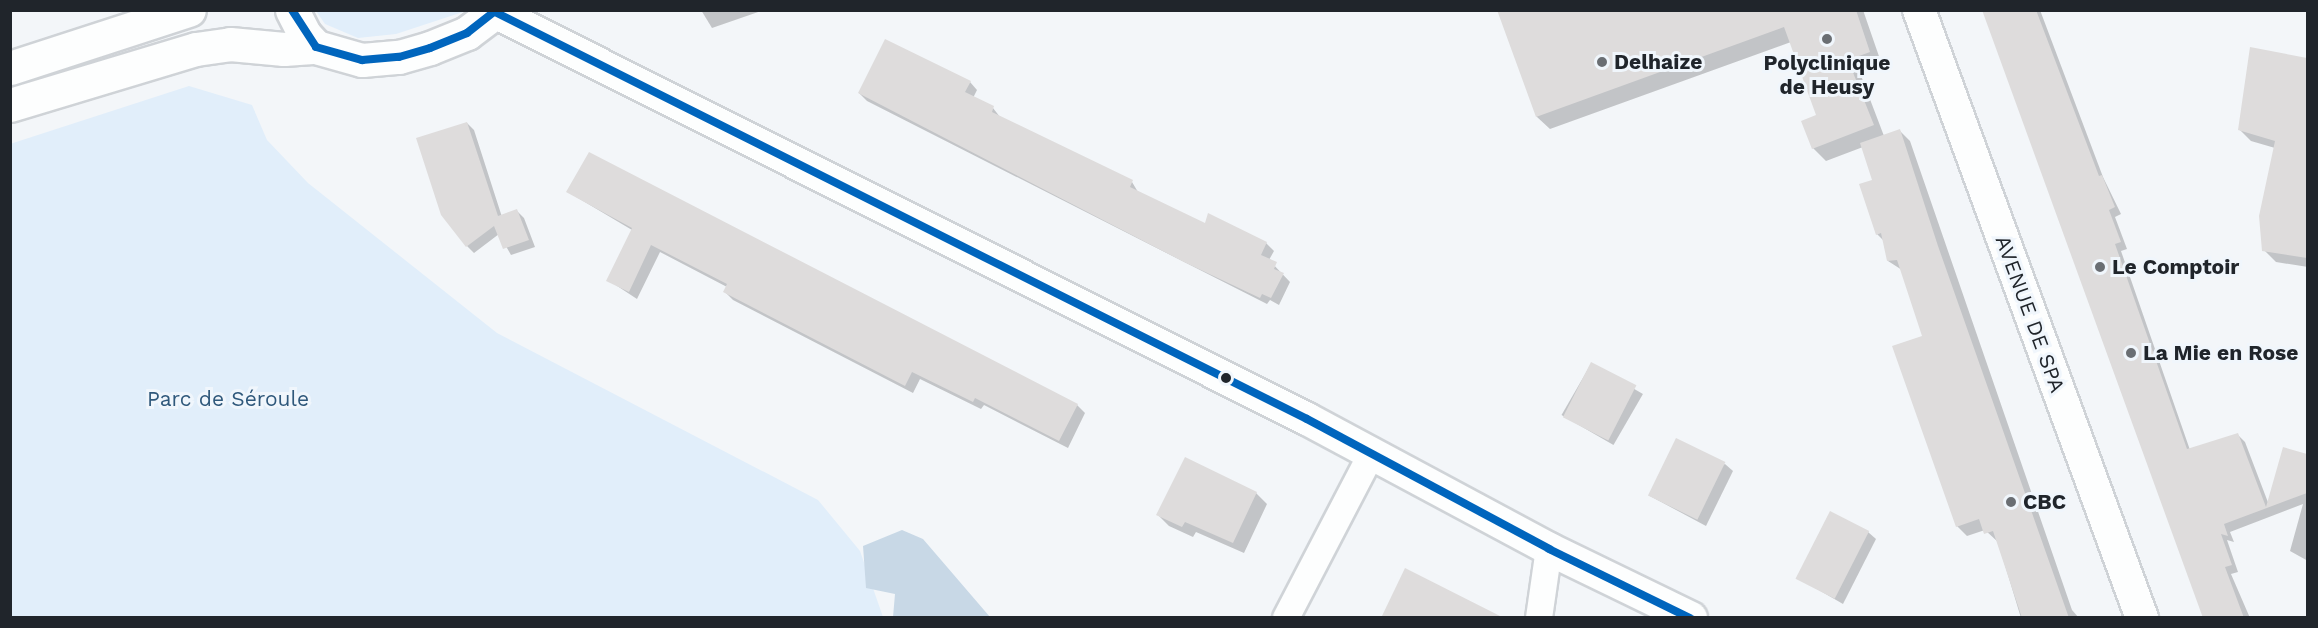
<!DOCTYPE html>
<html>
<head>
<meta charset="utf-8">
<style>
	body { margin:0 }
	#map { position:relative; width:2318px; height:628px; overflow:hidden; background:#f3f6f9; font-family:"Work Sans",sans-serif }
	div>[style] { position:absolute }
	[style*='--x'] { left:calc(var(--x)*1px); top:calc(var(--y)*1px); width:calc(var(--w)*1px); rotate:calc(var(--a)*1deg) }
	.green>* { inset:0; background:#e1eefa }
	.forest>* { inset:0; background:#c8d8e6 }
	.shadow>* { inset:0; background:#0003; transform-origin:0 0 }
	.building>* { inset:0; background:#dedcdc; transform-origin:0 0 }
	.roads { filter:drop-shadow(2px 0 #cfd3d7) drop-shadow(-2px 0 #cfd3d7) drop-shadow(0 2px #cfd3d7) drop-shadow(0 -2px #cfd3d7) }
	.minor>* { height:26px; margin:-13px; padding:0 13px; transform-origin:13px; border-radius:13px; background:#fdfefe }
	.tertiary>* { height:32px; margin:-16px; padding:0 16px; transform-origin:16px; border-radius:16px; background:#fdfefe }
	.trunk>* { height:33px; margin:-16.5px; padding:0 16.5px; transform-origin:16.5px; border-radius:16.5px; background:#fdfefe }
	.bus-1>* { height:8px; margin:-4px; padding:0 4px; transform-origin:4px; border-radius:4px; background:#0065bd }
	.dots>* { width:16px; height:16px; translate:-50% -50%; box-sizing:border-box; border:3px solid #f0f6fc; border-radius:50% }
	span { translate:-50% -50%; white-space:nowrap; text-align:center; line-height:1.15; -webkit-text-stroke:6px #f0f6fc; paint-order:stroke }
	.poi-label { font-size:21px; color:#20252b; font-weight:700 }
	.left { translate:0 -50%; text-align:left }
	.street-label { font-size:21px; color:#20252b }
	.park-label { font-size:21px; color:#2f587b }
	.frame { position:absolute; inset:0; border:12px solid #20252b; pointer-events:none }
</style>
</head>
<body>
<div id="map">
	<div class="green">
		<i style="clip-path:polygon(316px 11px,466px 11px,396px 34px,358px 38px,325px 24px)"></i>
		<i style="clip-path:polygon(189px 86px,252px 105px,267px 140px,308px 183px,497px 333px,818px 500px,860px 551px,883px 617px,11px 617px,10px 144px)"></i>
	</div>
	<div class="forest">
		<i style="clip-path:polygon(902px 530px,923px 539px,990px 617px,893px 617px,895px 594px,866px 588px,863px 546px)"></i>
	</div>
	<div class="shadow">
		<i style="clip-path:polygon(701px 10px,764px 10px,712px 28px)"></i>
		<i style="clip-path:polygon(1498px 10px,1863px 10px,1882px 65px,1860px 73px,1884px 136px,1900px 131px,1910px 141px,2072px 610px,2079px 618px,2021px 618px,1998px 542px,1985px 530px,1967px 536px,1957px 526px,1924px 337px,1902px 270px,1888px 261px,1884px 241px,1877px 234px,1874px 181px,1863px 147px,1826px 161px,1813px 148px,1818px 116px,1791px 42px,1550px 129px,1537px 117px)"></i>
		<i style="clip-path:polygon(1984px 10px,2040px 10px,2103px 177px,2121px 214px,2115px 217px,2127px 249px,2121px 251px,2190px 450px,2238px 435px,2245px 442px,2269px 505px,2284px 449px,2308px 455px,2308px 561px,2290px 551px,2303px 504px,2230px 532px,2234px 542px,2227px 540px,2238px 572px,2231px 574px,2250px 618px,2204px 618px)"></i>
		<i style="clip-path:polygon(2252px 49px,2308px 60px,2308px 267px,2276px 262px,2264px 250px,2275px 148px,2251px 141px,2239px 129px)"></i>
		<i style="clip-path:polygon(970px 82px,977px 90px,973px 98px,993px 108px,1000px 117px,1132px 182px,1138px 192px,1205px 225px,1209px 216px,1266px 243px,1274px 251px,1269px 260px,1290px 282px,1279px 305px,1270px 300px,1267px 304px,867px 101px,859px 93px)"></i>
		<i style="clip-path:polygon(467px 123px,474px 130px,502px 217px,517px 211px,524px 218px,535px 247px,511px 255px,499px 234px,474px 253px,467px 246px)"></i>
		<i style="clip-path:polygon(568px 192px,1077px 405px,1085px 413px,1068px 448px,984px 405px,981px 409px,920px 379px,913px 393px,733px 300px,725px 292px,727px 287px,660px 252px,637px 299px,608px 280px,632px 230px)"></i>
		<i style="left:1591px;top:364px;width:60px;height:59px;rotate:30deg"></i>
		<i style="clip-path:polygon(1725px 464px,1733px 471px,1706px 526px,1650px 496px)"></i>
		<i style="clip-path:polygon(1256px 493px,1267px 504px,1244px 553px,1196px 532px,1193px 537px,1169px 526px,1158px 515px)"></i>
		<i style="clip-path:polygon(1868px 532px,1876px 539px,1843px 604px,1798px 578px)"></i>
	</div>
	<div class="building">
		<i style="clip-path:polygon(1497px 10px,1856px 10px,1870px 52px,1848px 60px,1874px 125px,1812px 149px,1801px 121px,1816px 115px,1784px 27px,1536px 117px)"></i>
		<i style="clip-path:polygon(1982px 10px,2036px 10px,2099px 176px,2102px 175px,2115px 207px,2109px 210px,2121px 242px,2115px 244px,2187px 449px,2238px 433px,2266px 507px,2283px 447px,2307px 454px,2307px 493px,2224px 524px,2228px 536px,2221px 534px,2232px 565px,2225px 567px,2244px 618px,2203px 618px)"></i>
		<i style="clip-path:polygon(885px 39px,971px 81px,965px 92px,994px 106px,992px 112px,1133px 180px,1130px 187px,1205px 223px,1208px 213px,1267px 242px,1261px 255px,1277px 262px,1274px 269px,1284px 273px,1271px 298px,1262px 294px,1260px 298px,1184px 262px,858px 93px)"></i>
		<i style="clip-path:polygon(2250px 47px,2307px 58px,2307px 258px,2262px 251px,2259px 216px,2275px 141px,2238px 130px)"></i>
		<i style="clip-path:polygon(467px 122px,498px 216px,517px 209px,529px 240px,503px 249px,494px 226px,466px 247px,441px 215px,416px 138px)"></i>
		<i style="clip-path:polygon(1900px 129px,1938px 246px,2069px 618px,2022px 618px,1993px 531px,1984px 534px,1979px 519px,1956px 527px,1892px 346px,1922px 336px,1897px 260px,1887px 261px,1881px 233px,1876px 235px,1859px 184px,1872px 180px,1860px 143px)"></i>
		<i style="clip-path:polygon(589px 152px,1078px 404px,1059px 441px,975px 398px,973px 402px,912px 372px,905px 386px,723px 292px,727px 284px,651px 245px,629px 292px,606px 281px,632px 228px,566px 192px)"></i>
		<i style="left:1591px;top:362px;width:51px;height:62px;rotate:27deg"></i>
		<i style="left:1676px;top:438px;width:55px;height:64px;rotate:26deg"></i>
		<i style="clip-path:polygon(1185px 457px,1257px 492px,1233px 543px,1185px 522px,1182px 527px,1156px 515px)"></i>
		<i style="left:1830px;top:511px;width:44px;height:76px;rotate:27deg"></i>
		<i style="clip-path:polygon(1405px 568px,1504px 618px,1381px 618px)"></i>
	</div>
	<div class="roads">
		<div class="minor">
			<i style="--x:1286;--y:618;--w:186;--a:-62.5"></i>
			<i style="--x:1539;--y:618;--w:70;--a:-81.8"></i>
		</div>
		<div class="tertiary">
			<i style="--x:1919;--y:10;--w:648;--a:69.86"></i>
			<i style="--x:495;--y:12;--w:908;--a:26.62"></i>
			<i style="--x:1307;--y:419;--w:275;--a:28.2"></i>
			<i style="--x:1549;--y:549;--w:158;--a:25.9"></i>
		</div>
		<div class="trunk">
			<i style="--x:292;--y:10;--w:27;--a:63"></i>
			<i style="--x:304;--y:34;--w:18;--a:47"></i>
			<i style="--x:316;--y:47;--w:48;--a:15.8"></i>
			<i style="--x:362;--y:60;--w:37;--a:-5"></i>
			<i style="--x:399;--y:57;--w:32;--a:-16"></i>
			<i style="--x:430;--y:48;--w:40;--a:-22"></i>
			<i style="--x:467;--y:33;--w:38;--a:-37"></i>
			<i style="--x:10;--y:68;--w:188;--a:-18"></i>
			<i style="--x:10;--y:105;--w:194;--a:-16.8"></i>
			<i style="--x:196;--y:49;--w:34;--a:-8"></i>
			<i style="--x:230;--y:44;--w:54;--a:5.3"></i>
			<i style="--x:284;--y:49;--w:32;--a:-4"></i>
		</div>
	</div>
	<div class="bus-1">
		<i style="--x:292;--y:10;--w:44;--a:57"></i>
		<i style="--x:316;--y:47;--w:48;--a:15.8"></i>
		<i style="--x:362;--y:60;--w:37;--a:-5"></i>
		<i style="--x:399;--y:57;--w:32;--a:-16"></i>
		<i style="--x:430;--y:48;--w:40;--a:-22"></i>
		<i style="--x:467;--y:33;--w:37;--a:-38"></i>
		<i style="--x:495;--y:12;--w:908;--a:26.62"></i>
		<i style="--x:1307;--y:419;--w:275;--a:28.2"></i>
		<i style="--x:1549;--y:549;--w:157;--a:26.1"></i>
	</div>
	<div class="dots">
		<i style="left:1827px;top:39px;background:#6a6e73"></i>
		<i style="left:1602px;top:62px;background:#6a6e73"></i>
		<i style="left:2100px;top:267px;background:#6a6e73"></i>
		<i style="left:2131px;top:353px;background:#6a6e73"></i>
		<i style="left:1226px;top:378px;background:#20252b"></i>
		<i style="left:2011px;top:502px;background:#6a6e73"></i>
	</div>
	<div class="poi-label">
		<span class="left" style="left:1614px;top:62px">Delhaize</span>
		<span style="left:1827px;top:75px">Polyclinique<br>de Heusy</span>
		<span class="left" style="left:2112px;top:267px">Le Comptoir</span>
		<span class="left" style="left:2143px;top:353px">La Mie en Rose</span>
		<span class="left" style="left:2023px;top:502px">CBC</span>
	</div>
	<div class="street-label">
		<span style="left:2030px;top:314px;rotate:70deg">AVENUE DE SPA</span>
	</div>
	<div class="park-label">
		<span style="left:228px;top:399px">Parc de Séroule</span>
	</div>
	<div class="frame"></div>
</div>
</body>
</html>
